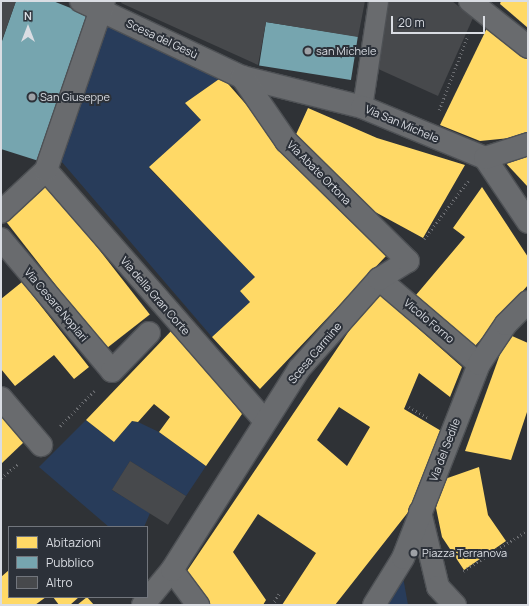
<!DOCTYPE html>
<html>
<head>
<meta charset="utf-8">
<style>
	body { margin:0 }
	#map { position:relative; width:529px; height:606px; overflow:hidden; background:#2f3236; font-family:Manrope,sans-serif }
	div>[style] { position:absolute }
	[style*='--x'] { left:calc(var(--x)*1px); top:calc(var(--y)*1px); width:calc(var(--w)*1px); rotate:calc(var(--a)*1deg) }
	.green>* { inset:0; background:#283c5a }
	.homes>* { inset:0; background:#ffd966; transform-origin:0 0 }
	.public>* { inset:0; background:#76a5af; transform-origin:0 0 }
	.building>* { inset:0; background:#47494c; transform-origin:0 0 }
	.path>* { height:2.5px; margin-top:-1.25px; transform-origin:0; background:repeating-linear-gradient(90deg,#6c6e72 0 1px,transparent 0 4px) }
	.roads { filter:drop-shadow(1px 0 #4e5155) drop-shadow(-1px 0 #4e5155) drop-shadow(0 1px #4e5155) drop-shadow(0 -1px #4e5155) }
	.lane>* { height:19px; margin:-9.5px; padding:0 9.5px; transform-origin:9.5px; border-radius:9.5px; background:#696b6e }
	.street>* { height:22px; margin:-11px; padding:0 11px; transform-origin:11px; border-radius:11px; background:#696b6e }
	.dots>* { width:11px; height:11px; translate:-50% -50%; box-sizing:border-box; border:2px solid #2c3139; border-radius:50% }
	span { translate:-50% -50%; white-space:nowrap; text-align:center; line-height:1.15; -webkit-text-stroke:4px #2c3139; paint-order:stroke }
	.street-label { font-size:11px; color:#dadde3 }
	.poi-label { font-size:11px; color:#dadde3 }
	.left { translate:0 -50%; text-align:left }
	.frame { position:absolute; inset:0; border:2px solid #dadde3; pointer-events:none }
	.legend { position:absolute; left:8px; top:526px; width:140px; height:72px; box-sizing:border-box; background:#2c3139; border:1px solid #72767d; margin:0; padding:5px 7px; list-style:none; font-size:12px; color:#dadde3 }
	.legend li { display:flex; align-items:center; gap:8px; height:20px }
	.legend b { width:20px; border:1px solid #72767d }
	.north { position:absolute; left:8px; top:8px; width:40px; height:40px; -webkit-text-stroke:3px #2c3139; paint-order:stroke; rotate:0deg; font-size:11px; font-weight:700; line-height:16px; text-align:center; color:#dadde3 }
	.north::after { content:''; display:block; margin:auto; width:14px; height:18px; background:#dadde3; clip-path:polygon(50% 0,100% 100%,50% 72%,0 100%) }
	.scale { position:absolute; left:391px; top:16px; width:94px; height:18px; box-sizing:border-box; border:2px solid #dadde3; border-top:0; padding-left:5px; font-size:12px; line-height:14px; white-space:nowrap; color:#dadde3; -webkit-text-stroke:3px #2c3139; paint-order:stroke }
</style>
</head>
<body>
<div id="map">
	<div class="green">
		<i style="clip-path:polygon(107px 26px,222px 77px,185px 103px,201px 120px,149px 168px,255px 277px,240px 291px,250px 302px,212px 337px,61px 161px)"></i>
		<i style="clip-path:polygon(86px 420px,114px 442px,132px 421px,138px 422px,159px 432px,206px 466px,186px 496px,130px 461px,112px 490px,150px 513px,144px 527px,109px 527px,39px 467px)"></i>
		<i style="clip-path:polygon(403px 577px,408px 605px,385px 605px)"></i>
	</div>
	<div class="homes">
		<i style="clip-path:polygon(501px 1px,528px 1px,528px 28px,500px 4px)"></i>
		<i style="clip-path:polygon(488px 26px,528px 59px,528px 136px,480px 141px,440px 125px)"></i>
		<i style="clip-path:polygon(222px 77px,285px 149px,386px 256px,260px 389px,212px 337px,250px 302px,240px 291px,255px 277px,149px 167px,201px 120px,185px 103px)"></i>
		<i style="clip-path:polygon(308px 108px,377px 138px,465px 165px,423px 238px,366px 207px,293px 141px)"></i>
		<i style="clip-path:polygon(528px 152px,528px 187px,502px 159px)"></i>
		<i style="left:47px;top:183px;width:167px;height:56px;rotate:52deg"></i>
		<i style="clip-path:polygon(482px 187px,528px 257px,528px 285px,475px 346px,416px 295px,465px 237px,453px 228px)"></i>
		<i style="clip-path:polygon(22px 282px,89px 367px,74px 379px,54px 355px,15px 386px,1px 369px,1px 299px)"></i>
		<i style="clip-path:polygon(evenodd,376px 291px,462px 367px,450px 397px,419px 373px,404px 409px,443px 432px,409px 511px,335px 605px,282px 605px,316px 553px,258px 514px,233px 552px,266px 600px,263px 605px,209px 605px,185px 574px,376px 291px,339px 407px,370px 427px,347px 466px,317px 440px,339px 407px)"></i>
		<i style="clip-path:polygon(174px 328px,242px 414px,206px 466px,159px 432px,170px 417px,154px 404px,138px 422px,132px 421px,114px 442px,86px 420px)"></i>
		<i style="clip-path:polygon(512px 336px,528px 343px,528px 409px,511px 460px,465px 451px,503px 346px)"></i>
		<i style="clip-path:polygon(1px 412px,24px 442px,1px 464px)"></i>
		<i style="clip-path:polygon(479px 467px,488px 515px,506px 541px,464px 570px,442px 537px,436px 508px,442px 480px)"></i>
		<i style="clip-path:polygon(9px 570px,9px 597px,46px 597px,35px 605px,1px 605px,1px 577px)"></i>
		<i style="clip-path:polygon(53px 597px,79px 597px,70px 605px,59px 605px)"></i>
		<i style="clip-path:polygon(87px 597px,94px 605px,77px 605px)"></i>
	</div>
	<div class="public">
		<i style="clip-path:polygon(16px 1px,53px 1px,88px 15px,42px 162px,1px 149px,1px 44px)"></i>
		<i style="left:266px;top:22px;width:93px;height:44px;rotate:9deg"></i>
	</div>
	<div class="building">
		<i style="clip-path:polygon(1px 1px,16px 1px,1px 43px)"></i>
		<i style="clip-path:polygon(122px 1px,365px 1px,358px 37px,266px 22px,258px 65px,121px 3px)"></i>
		<i style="clip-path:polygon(388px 1px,452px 1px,473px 18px,438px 96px,376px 68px)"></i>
		<i style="left:130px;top:461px;width:66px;height:34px;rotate:32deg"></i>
	</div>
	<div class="path">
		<i style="--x:439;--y:110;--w:80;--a:-68.9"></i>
		<i style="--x:424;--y:239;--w:73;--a:-52.8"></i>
		<i style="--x:409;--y:407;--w:22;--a:30"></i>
		<i style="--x:60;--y:426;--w:49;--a:-45.8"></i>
		<i style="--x:1;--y:478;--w:23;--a:-40"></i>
		<i style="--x:463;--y:571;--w:77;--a:-32.2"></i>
		<i style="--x:272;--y:605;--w:13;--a:-58"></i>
	</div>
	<div class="roads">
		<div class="lane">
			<i style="--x:362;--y:107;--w:107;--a:-81.4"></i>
		</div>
		<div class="street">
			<i style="--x:81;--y:1;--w:178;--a:25.3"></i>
			<i style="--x:242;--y:77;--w:124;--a:14"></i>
			<i style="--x:362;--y:107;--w:133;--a:22.5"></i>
			<i style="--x:485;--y:158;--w:77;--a:56.1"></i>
			<i style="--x:470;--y:1;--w:74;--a:38.4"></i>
			<i style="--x:485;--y:158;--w:45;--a:-18"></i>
			<i style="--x:46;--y:170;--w:333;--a:48.9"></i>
			<i style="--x:1;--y:212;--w:62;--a:-43"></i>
			<i style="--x:46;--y:170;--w:179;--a:-71.1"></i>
			<i style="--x:1;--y:239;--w:172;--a:49.9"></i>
			<i style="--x:112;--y:371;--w:53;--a:-45.8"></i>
			<i style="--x:379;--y:279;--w:131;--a:40.4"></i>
			<i style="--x:1;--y:398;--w:62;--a:49.6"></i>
			<i style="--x:420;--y:512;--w:77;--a:76.5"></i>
			<i style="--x:438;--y:587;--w:25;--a:47"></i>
			<i style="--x:172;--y:570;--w:44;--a:53.4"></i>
			<i style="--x:143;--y:605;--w:45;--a:-50.4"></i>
			<i style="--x:172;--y:570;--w:238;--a:-57.7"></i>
			<i style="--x:299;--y:369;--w:120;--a:-48.4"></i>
			<i style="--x:379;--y:279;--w:34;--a:-32"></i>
			<i style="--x:408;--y:261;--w:171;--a:-135.5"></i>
			<i style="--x:286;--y:141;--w:78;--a:-124.5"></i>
			<i style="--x:374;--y:605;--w:55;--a:-58.3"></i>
			<i style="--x:403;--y:558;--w:208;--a:-68.6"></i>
			<i style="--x:479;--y:364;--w:48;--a:-56"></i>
			<i style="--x:506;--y:324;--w:31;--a:-45"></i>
		</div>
	</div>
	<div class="dots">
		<i style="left:308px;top:51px;background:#9ea1a6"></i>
		<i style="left:32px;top:97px;background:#9ea1a6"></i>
		<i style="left:414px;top:553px;background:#9ea1a6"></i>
	</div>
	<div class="street-label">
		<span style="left:162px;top:39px;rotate:25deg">Scesa del Gesù</span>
		<span style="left:402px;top:124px;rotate:23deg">Via San Michele</span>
		<span style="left:319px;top:173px;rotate:45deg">Via Abate Ortona</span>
		<span style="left:155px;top:296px;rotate:49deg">Via della Gran Corte</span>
		<span style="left:56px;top:305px;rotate:50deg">Via Cesare Noplari</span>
		<span style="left:429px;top:321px;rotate:40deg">Vicolo Forno</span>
		<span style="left:315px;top:353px;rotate:-50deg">Scesa Carmine</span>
		<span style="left:445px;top:450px;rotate:-69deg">Via del Sedile</span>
	</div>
	<div class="poi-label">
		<span class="left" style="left:316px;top:51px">san Michele</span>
		<span class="left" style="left:40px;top:97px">San Giuseppe</span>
		<span class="left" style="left:422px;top:553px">Piazza Terranova</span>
	</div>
	<div class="frame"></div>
	<ul class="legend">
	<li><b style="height:11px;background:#ffd966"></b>Abitazioni</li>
	<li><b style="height:11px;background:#76a5af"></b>Pubblico</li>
	<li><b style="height:11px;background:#47494c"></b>Altro</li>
	</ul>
	<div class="north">N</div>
	<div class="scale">20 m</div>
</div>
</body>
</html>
